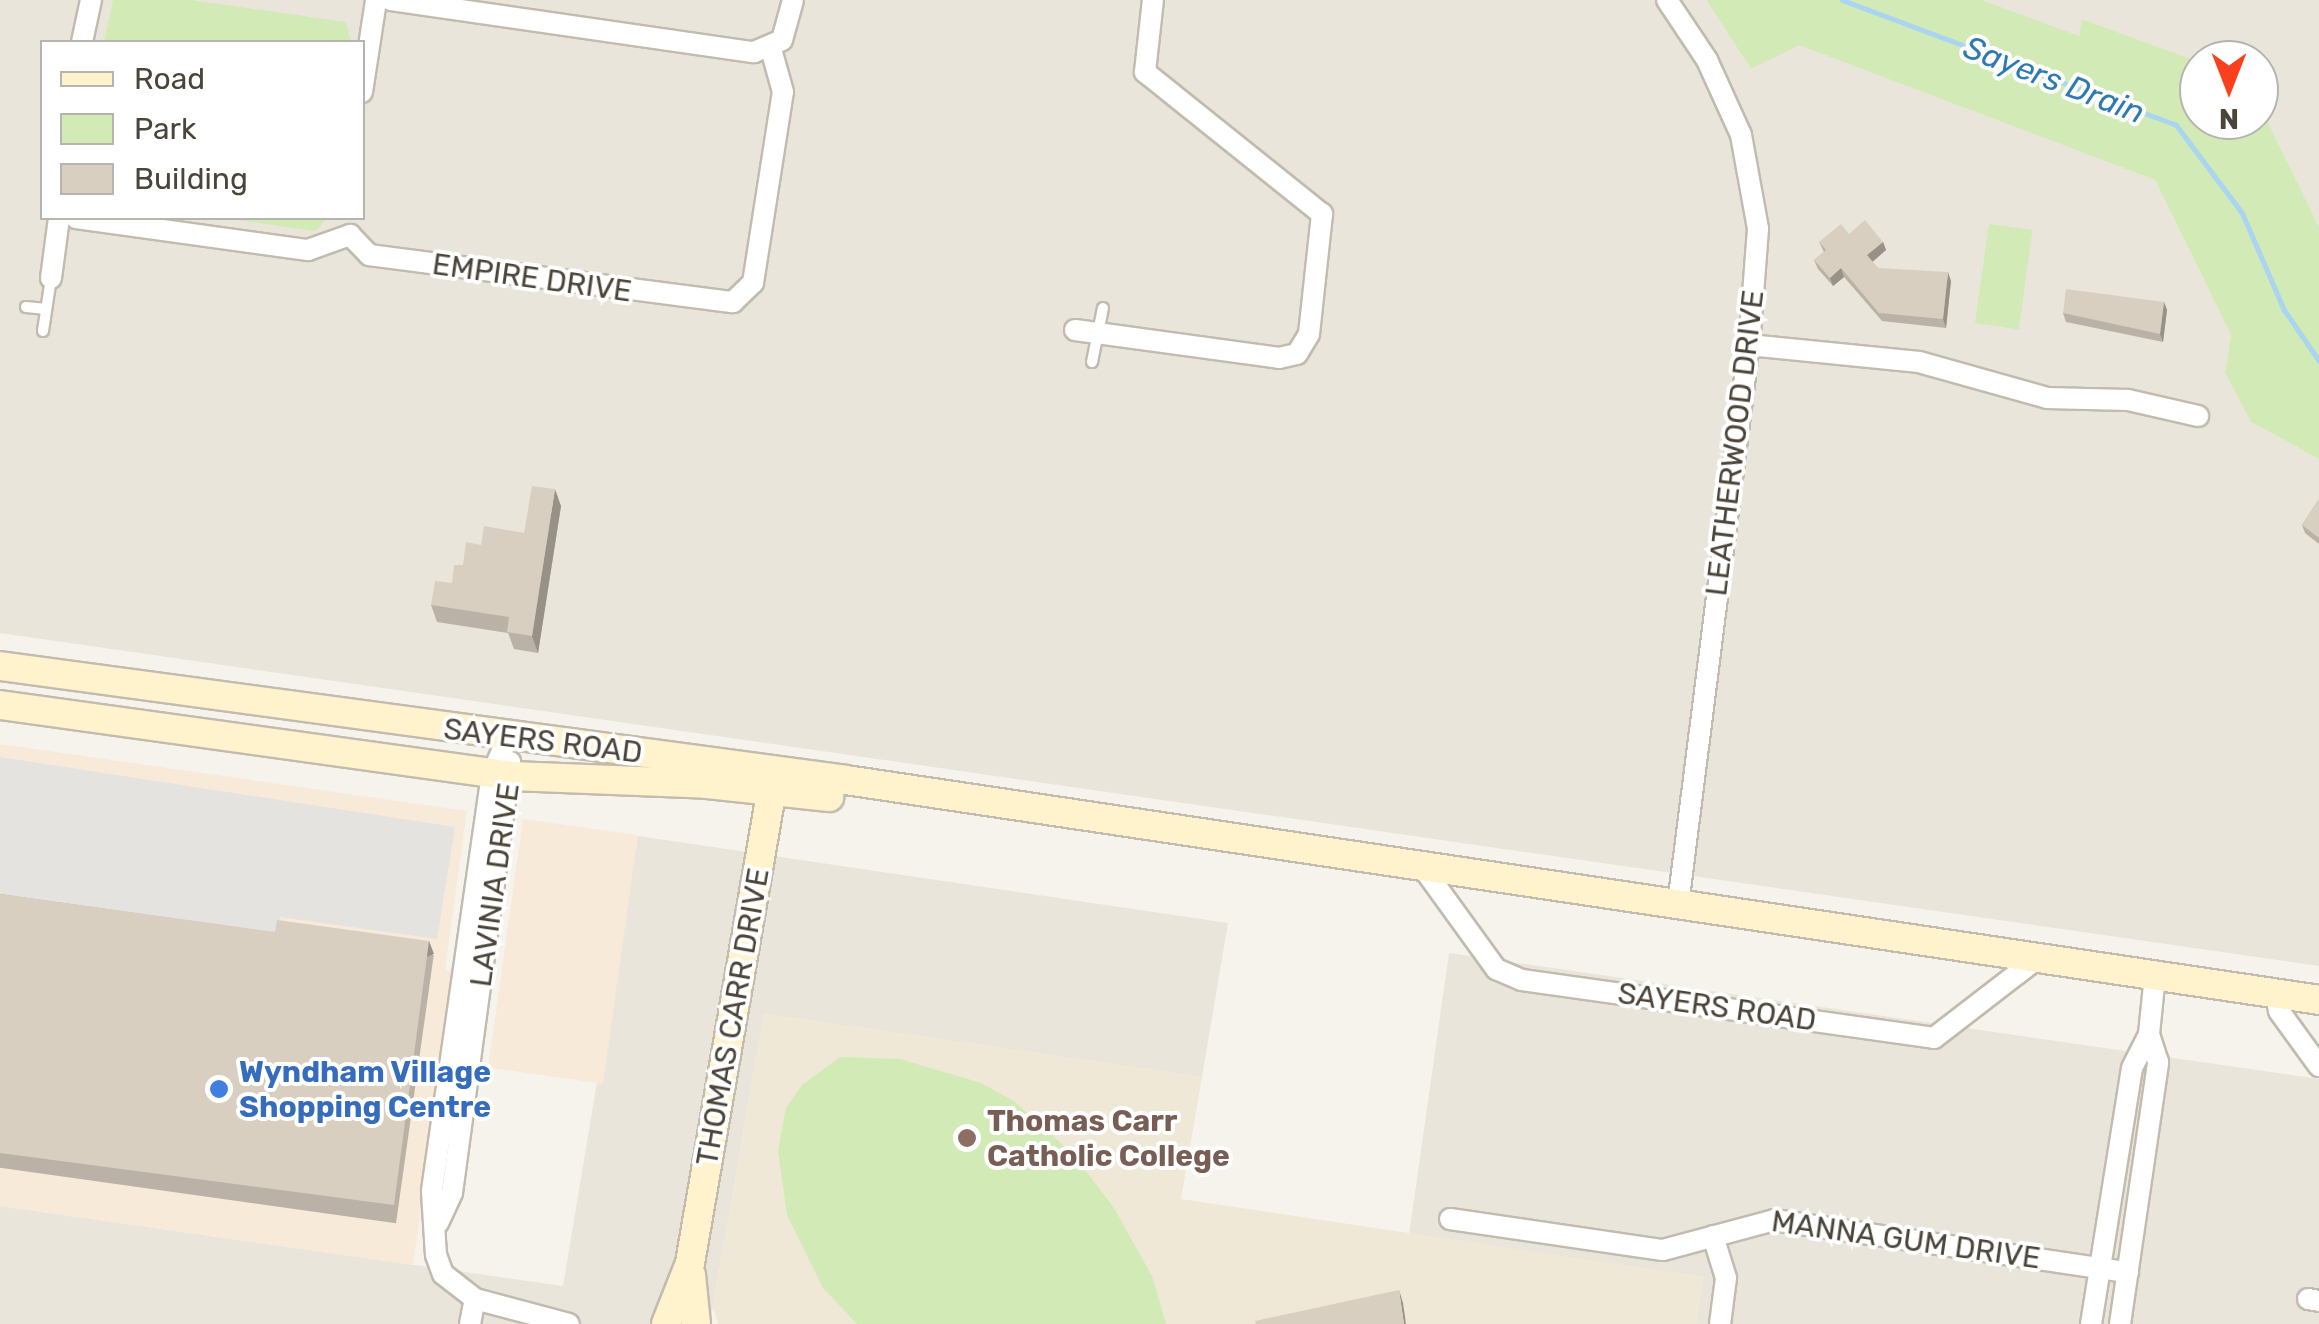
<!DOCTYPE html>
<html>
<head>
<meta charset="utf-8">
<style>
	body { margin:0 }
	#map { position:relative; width:2319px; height:1324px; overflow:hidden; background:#f6f3ec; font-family:Rubik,sans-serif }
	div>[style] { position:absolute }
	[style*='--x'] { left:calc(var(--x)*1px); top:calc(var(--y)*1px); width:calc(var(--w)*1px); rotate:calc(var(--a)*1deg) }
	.residential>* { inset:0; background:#eae5da }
	.commercial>* { inset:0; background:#f7ead8; transform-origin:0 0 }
	.education>* { inset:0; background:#efe8d6 }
	.green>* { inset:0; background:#d2eab5; transform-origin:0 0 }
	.parking>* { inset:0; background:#e5e3e0 }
	.stream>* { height:5px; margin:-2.5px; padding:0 2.5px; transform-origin:2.5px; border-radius:2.5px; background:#a9d4f2 }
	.roads { filter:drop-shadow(2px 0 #c2bbae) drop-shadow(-2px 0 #c2bbae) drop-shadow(0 2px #c2bbae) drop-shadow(0 -2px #c2bbae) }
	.lane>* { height:10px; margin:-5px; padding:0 5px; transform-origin:5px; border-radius:5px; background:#fff }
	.street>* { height:20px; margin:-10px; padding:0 10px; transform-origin:10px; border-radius:10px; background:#fff }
	.secondary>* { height:28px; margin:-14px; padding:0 14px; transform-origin:14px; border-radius:14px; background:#fff3cd }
	.wall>* { inset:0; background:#bab2a6; transform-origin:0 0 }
	.shaded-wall>* { inset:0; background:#979187; transform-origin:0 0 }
	.building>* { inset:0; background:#d8cfc1 }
	.dots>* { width:28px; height:28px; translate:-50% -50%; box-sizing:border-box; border:5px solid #fff; border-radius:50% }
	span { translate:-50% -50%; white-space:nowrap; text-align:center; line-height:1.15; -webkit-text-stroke:8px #fff; paint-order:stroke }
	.street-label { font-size:30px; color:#4b4439 }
	.shop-label { font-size:30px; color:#366cbe; font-weight:700 }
	.left { translate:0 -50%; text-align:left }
	.education-label { font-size:30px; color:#785e54; font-weight:700 }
	.water-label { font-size:32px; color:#2e7ab2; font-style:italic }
	.legend { position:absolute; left:40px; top:40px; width:325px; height:180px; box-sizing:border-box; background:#fff; border:2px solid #b7b4b0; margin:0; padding:12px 18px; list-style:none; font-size:30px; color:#4b4439 }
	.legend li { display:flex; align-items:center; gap:20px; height:50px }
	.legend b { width:50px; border:2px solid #b7b4b0 }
	.north { position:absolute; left:2179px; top:40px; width:100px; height:100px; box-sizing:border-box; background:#fff; border:2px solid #b7b4b0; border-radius:50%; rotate:180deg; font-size:28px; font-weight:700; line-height:40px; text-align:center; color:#4b4439 }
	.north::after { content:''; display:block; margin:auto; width:35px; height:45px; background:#fc3f1d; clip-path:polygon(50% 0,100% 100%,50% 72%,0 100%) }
</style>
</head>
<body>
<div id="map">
	<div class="residential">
		<i style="clip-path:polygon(evenodd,0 0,1706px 0,1751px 69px,1799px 44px,2155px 180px,2231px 335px,2225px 373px,2251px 422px,2319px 459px,2319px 966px,0 633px,0 0,42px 42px,362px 42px,362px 218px,42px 218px,42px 42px)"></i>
		<i style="clip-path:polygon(1982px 0,2319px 0,2319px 227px,2259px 104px,2259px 60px,2199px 62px,2082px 19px,2079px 37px)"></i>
		<i style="clip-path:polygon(638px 836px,1228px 923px,1202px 1077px,764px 1014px,710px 1324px,0 1324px,0 1206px,563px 1286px)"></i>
		<i style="clip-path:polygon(1449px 953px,2319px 1079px,2319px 1324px,1696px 1324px,1703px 1277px,1409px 1235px)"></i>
	</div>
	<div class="commercial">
		<i style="clip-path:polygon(0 744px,467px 811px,445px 970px,455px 972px,413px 1265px,0 1206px)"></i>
		<i style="left:523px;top:819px;width:116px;height:251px;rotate:8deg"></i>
	</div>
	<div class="education">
		<i style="clip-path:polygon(764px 1014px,1202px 1077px,1181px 1199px,1703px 1277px,1696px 1324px,718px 1324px,713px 1307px)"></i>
	</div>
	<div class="green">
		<i style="clip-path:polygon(113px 0,191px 0,346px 22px,351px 42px,104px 42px)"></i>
		<i style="clip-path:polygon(1706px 0,1982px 0,2079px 36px,2082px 19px,2199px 62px,2199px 120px,2259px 120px,2259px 104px,2319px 227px,2319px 459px,2251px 422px,2225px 373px,2231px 335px,2155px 180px,1799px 45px,1751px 69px)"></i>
		<i style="clip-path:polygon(222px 218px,327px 218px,316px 231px)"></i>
		<i style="left:1989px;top:224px;width:44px;height:100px;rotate:8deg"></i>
		<i style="clip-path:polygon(840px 1057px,900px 1059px,981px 1083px,1015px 1102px,1073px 1154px,1114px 1208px,1152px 1276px,1166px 1324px,857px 1324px,823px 1288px,787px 1215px,778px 1151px,786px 1108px,802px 1085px)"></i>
	</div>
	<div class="parking">
		<i style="clip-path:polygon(0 757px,455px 827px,437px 939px,280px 917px,276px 935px,0 898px)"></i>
	</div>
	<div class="stream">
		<i style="--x:1842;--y:0;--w:357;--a:20.5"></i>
		<i style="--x:2176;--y:125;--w:110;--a:53.1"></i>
		<i style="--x:2242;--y:213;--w:106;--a:66.6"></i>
		<i style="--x:2284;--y:310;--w:62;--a:55.5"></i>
	</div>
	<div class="roads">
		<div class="lane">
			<i style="--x:26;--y:307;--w:20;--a:6"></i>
			<i style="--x:43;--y:331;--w:54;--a:-81.4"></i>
			<i style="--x:1092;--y:362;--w:55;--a:-78.5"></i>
		</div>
		<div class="street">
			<i style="--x:391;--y:0;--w:367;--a:8.2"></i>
			<i style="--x:754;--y:52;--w:30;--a:-23"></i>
			<i style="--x:782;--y:40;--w:41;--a:-74.6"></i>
			<i style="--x:1667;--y:0;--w:72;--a:56.3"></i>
			<i style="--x:1707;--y:60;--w:82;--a:65.6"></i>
			<i style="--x:1741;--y:135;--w:96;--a:79.7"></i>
			<i style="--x:1758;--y:229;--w:116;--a:94.4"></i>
			<i style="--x:1749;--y:345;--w:564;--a:97.23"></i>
			<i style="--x:82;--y:42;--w:43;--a:-77.9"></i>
			<i style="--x:362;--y:92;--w:93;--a:-81.3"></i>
			<i style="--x:76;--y:218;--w:234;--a:7.9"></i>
			<i style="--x:308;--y:250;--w:45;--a:-19.7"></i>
			<i style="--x:350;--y:235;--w:28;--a:46"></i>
			<i style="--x:369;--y:255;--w:367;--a:7.4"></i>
			<i style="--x:733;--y:302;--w:28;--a:-44"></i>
			<i style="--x:753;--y:283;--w:193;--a:-81.1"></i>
			<i style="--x:783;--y:92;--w:45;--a:-105.6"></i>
			<i style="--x:51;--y:278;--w:61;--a:-82.4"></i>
			<i style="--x:1075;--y:330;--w:206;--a:7.8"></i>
			<i style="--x:1279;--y:358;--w:18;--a:-13"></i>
			<i style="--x:1297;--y:354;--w:23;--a:-59"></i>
			<i style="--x:1309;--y:334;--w:121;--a:-83.8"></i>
			<i style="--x:1322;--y:214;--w:227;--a:-141.3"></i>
			<i style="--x:1145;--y:72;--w:72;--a:-83.7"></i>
			<i style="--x:1749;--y:345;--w:171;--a:5.7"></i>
			<i style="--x:1919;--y:362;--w:133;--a:15.7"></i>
			<i style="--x:2047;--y:398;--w:81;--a:1.4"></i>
			<i style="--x:2128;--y:400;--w:72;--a:12.9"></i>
			<i style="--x:508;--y:737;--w:40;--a:113.4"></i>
			<i style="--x:492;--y:774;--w:422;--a:98.2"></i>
			<i style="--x:432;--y:1192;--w:63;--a:86.4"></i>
			<i style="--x:436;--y:1255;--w:20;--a:70"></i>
			<i style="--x:443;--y:1274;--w:41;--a:38"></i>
			<i style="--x:475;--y:1299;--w:97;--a:14.9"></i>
			<i style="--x:1423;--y:868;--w:125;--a:54.1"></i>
			<i style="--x:1496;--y:969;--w:28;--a:23"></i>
			<i style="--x:1522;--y:980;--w:416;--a:8"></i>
			<i style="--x:1934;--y:1038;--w:131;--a:-37.6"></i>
			<i style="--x:2276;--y:994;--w:17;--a:80"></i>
			<i style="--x:2279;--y:1011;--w:68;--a:54"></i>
			<i style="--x:1450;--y:1219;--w:215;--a:8.3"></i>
			<i style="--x:1663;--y:1250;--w:115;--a:-15.1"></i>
			<i style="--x:1774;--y:1220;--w:358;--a:8.4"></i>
			<i style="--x:438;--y:1223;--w:33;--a:-65"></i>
			<i style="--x:452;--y:1193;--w:435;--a:-82.3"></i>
			<i style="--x:1713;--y:1236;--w:44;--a:72.8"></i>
			<i style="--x:1726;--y:1278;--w:46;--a:97.4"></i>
			<i style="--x:2308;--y:1299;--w:11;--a:10"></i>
			<i style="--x:470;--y:1324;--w:25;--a:-79"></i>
			<i style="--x:2091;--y:1324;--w:259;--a:-80.9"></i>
			<i style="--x:2132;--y:1068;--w:38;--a:-63"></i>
			<i style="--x:2120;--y:1324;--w:265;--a:-81.7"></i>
			<i style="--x:2158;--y:1062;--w:29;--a:-108"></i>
			<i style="--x:2149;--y:1034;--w:59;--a:-84.2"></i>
		</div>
		<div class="secondary">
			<i style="--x:0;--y:666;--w:854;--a:7.67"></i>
			<i style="--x:846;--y:780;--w:1489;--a:8.49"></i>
			<i style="--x:0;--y:705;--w:517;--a:7.89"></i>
			<i style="--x:512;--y:776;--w:195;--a:2.3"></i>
			<i style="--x:707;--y:784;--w:123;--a:6.1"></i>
			<i style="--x:691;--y:1275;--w:49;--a:84.2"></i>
			<i style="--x:666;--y:1324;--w:66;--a:-68.5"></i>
			<i style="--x:690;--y:1263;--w:497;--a:-80.2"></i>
		</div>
	</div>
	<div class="wall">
		<i style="clip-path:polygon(1849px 234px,1883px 242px,1886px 250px,1872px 262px,1878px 268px,1951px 281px,1946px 328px,1882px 321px,1844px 277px,1833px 286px,1818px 269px,1814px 260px,1824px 252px,1819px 242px)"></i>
		<i style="clip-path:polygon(2164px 302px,2167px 310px,2163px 342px,2066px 322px,2063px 313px)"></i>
		<i style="clip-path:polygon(2319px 499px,2319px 544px,2305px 533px,2302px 525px)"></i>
		<i style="clip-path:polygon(561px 506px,538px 653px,514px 649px,508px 633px,437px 622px,431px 605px,452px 583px,463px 565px,481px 545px,524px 533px)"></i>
		<i style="left:0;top:894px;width:438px;height:271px;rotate:8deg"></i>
	</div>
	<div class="shaded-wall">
		<i style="clip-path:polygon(1883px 242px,1886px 250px,1870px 264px,1867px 255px)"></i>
		<i style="clip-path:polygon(1841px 268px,1844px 277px,1833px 286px,1830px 278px)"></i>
		<i style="clip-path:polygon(1948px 272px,1951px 281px,1946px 328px,1943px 319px)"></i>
		<i style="clip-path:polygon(2164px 302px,2167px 310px,2163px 342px,2160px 334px)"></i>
		<i style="clip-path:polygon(555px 489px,561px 506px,538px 653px,532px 636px)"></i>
		<i style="left:429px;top:941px;width:14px;height:266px;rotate:69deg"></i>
		<i style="clip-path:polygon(1399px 1290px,1403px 1303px,1406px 1324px,1404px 1324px)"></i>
	</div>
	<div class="building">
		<i style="clip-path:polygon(1865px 220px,1883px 242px,1867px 255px,1878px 268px,1948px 272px,1943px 319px,1879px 313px,1841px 268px,1830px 278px,1814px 260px,1826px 250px,1819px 242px,1841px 224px,1849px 234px)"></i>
		<i style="clip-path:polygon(2066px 289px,2164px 302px,2160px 334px,2063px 313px)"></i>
		<i style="clip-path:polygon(532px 486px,555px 489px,532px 636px,507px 632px,509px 617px,431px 605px,435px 581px,452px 583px,454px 565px,463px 565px,466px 542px,481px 545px,484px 526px,524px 533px)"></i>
		<i style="clip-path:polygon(2319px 499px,2319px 538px,2302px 525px)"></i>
		<i style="clip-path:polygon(0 894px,275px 932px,277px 920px,429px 941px,394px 1205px,0 1153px)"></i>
		<i style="clip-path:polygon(1399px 1290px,1404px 1324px,1256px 1324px,1255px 1321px)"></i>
	</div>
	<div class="dots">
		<i style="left:219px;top:1089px;background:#3f7fe0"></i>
		<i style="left:967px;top:1138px;background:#8d6e63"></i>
	</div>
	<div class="street-label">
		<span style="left:532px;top:278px;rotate:8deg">EMPIRE DRIVE</span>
		<span style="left:1735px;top:443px;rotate:-83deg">LEATHERWOOD DRIVE</span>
		<span style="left:543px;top:741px;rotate:7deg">SAYERS ROAD</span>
		<span style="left:495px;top:885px;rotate:-82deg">LAVINIA DRIVE</span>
		<span style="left:1717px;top:1007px;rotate:8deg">SAYERS ROAD</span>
		<span style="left:733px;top:1017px;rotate:-80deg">THOMAS CARR DRIVE</span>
		<span style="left:1906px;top:1240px;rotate:8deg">MANNA GUM DRIVE</span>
	</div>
	<div class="shop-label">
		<span class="left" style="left:239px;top:1089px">Wyndham Village<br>Shopping Centre</span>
	</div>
	<div class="education-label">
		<span class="left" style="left:987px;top:1138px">Thomas Carr<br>Catholic College</span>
	</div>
	<div class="water-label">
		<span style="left:2054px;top:80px;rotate:21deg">Sayers Drain</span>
	</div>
	<ul class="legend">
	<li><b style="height:12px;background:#fff3cd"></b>Road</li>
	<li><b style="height:28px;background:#d2eab5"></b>Park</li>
	<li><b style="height:28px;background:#d8cfc1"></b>Building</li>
	</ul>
	<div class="north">N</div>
</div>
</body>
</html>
